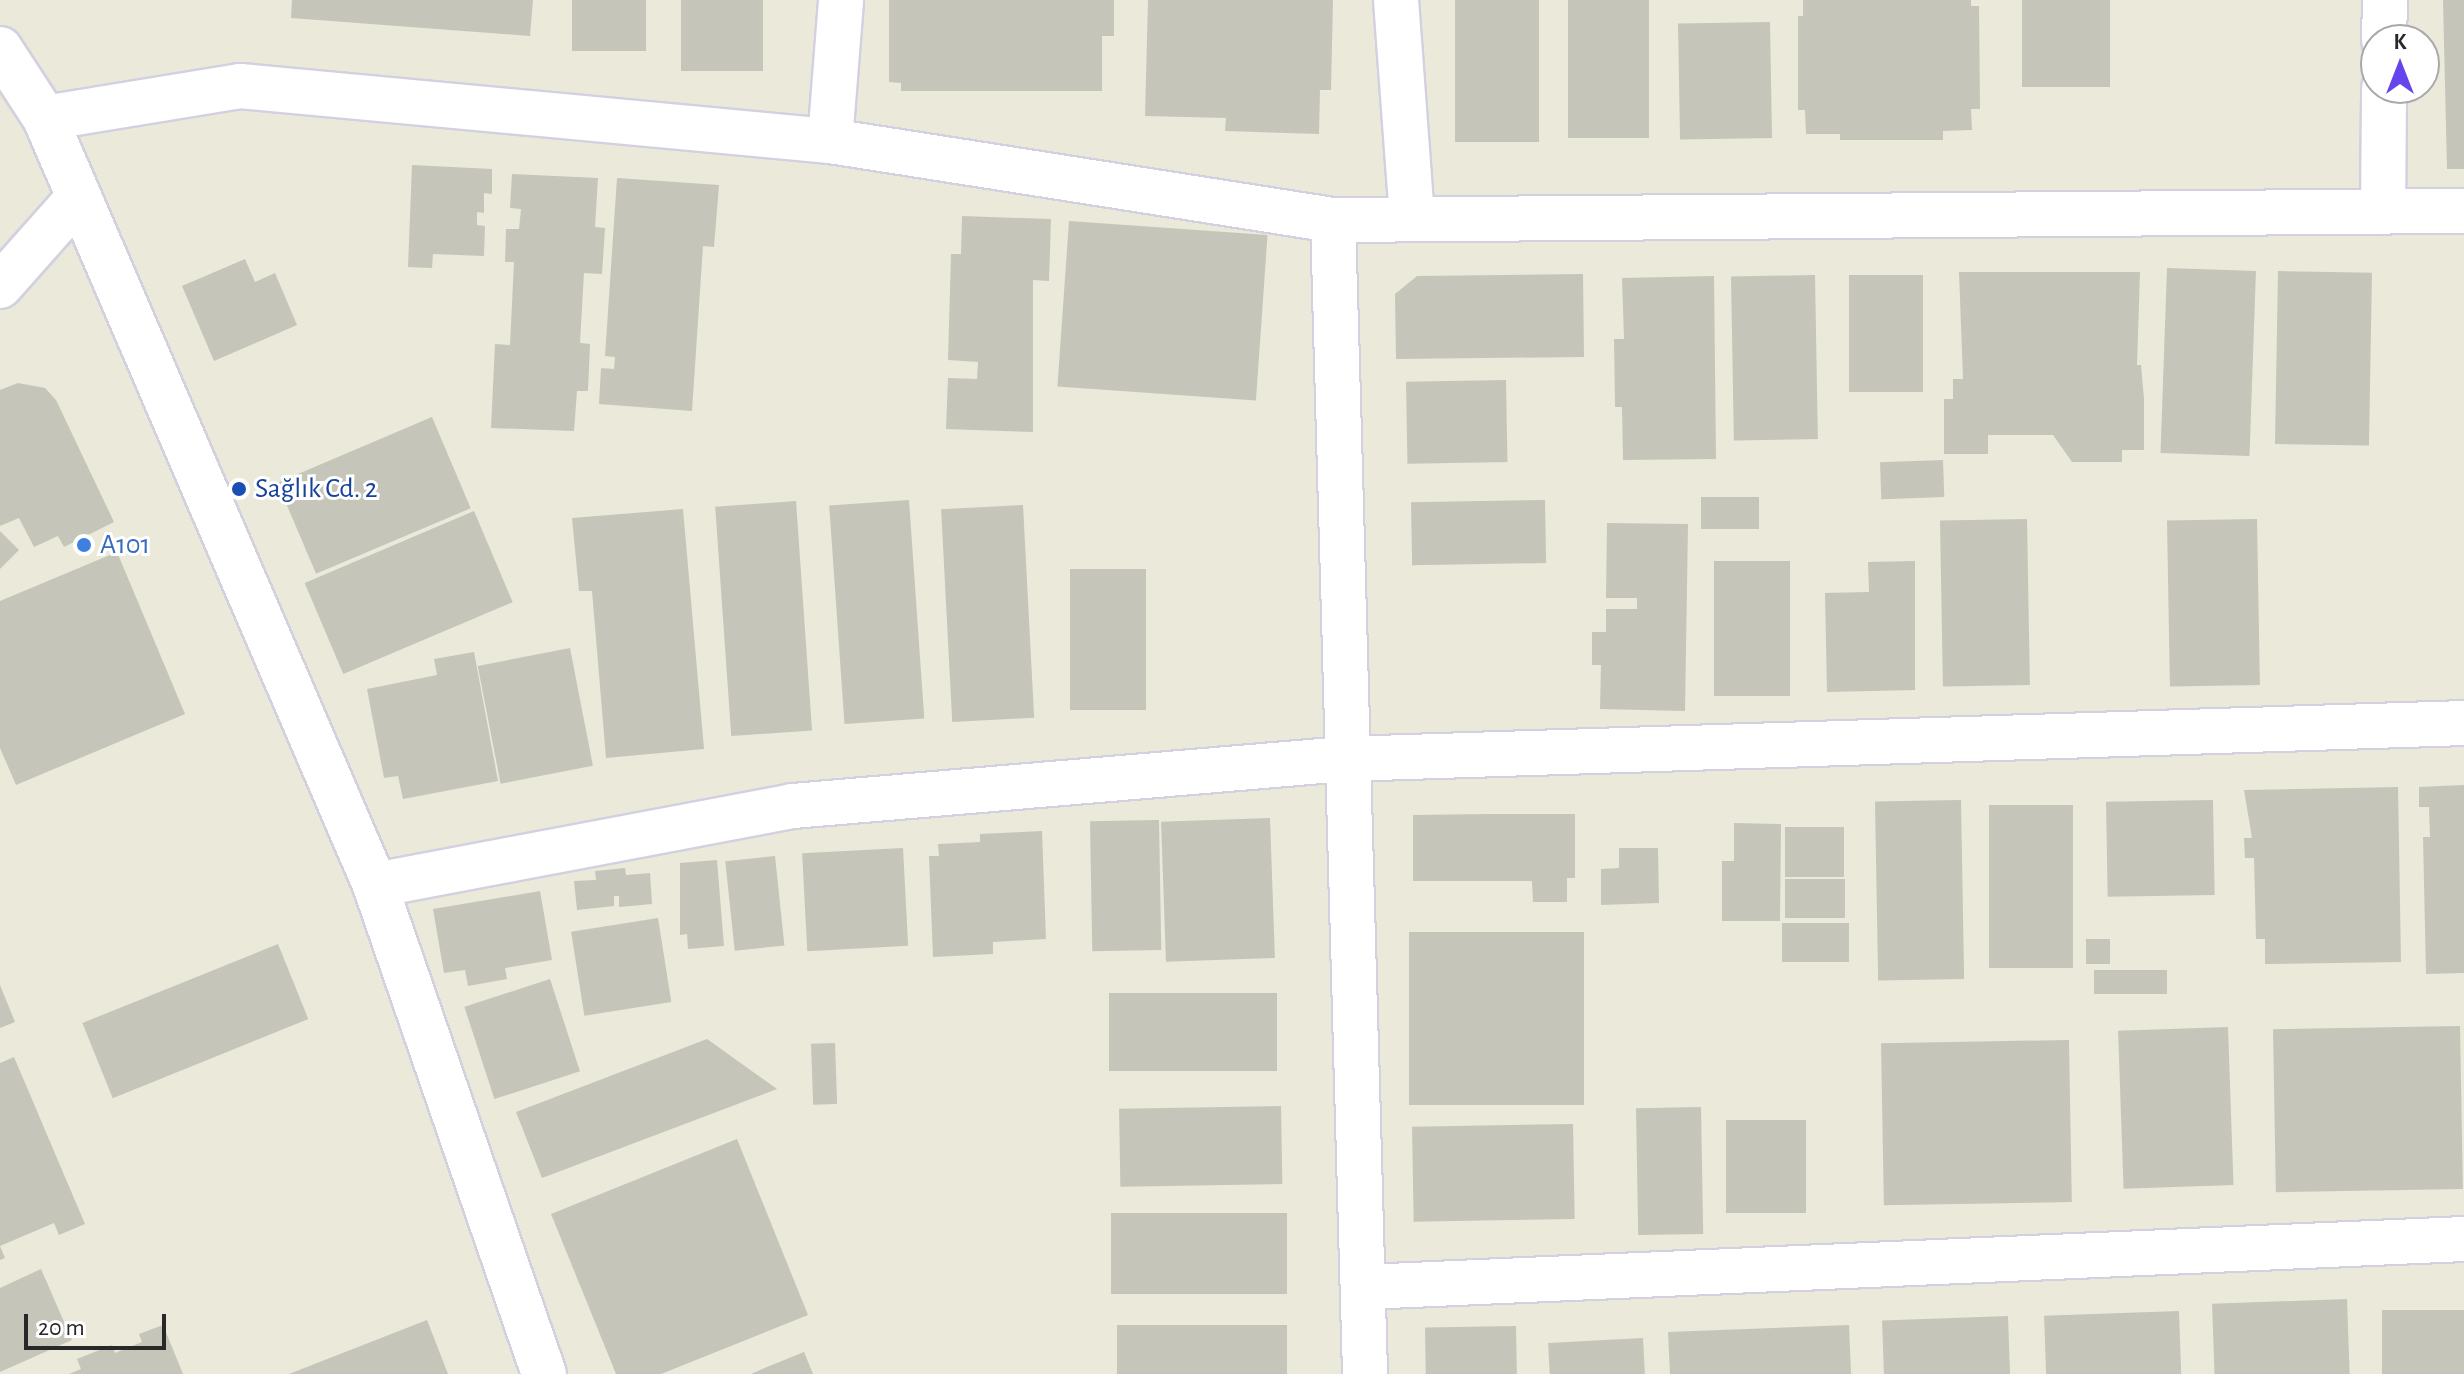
<!DOCTYPE html>
<html>
<head>
<meta charset="utf-8">
<style>
	body { margin:0 }
	#map { position:relative; width:2464px; height:1374px; overflow:hidden; background:#eae9da; font-family:"Alegreya Sans",sans-serif }
	div>[style] { position:absolute }
	[style*='--x'] { left:calc(var(--x)*1px); top:calc(var(--y)*1px); width:calc(var(--w)*1px); rotate:calc(var(--a)*1deg) }
	.building>* { inset:0; background:#c5c5ba; transform-origin:0 0 }
	.roads { filter:drop-shadow(2px 0 #d3d0e0) drop-shadow(-2px 0 #d3d0e0) drop-shadow(0 2px #d3d0e0) drop-shadow(0 -2px #d3d0e0) }
	.street>* { height:44px; margin:-22px; padding:0 22px; transform-origin:22px; border-radius:22px; background:#fff }
	.secondary>* { height:44px; margin:-22px; padding:0 22px; transform-origin:22px; border-radius:22px; background:#fff }
	.dots>* { width:22px; height:22px; translate:-50% -50%; box-sizing:border-box; border:4px solid #fff; border-radius:50% }
	span { translate:-50% -50%; white-space:nowrap; text-align:center; line-height:1.15; -webkit-text-stroke:6px #fff; paint-order:stroke }
	.transit-label { font-size:28px; color:#164399 }
	.left { translate:0 -50%; text-align:left }
	.shop-label { font-size:28px; color:#366cbe }
	.north { position:absolute; left:2360px; top:24px; width:80px; height:80px; box-sizing:border-box; background:#fff; border:2px solid #a9a9a9; border-radius:50%; rotate:0deg; font-size:22px; font-weight:700; line-height:32px; text-align:center; color:#282828 }
	.north::after { content:''; display:block; margin:auto; width:28px; height:36px; background:#6544ed; clip-path:polygon(50% 0,100% 100%,50% 72%,0 100%) }
	.scale { position:absolute; left:24px; top:1314px; width:142px; height:36px; box-sizing:border-box; border:4px solid #282828; border-top:0; padding-left:10px; font-size:24px; line-height:28px; white-space:nowrap; color:#282828; -webkit-text-stroke:6px #fff; paint-order:stroke }
</style>
</head>
<body>
<div id="map">
	<div class="building">
		<i style="clip-path:polygon(292px 0,533px 0,530px 36px,291px 18px)"></i>
		<i style="left:572px;top:0;width:74px;height:51px"></i>
		<i style="left:681px;top:0;width:82px;height:71px"></i>
		<i style="clip-path:polygon(889px 0,1114px 0,1114px 36px,1102px 36px,1102px 91px,901px 91px,901px 83px,889px 82px)"></i>
		<i style="clip-path:polygon(1148px 0,1333px 0,1331px 90px,1320px 90px,1319px 134px,1225px 131px,1226px 118px,1145px 116px)"></i>
		<i style="left:1455px;top:0;width:84px;height:142px"></i>
		<i style="left:1568px;top:0;width:81px;height:138px"></i>
		<i style="clip-path:polygon(1803px 0,1971px 0,1971px 6px,1979px 6px,1980px 109px,1971px 109px,1972px 130px,1943px 131px,1943px 140px,1840px 140px,1840px 134px,1806px 134px,1805px 110px,1798px 110px,1798px 16px,1803px 16px)"></i>
		<i style="left:2022px;top:0;width:88px;height:87px"></i>
		<i style="clip-path:polygon(2443px 0,2464px 0,2464px 169px,2447px 169px)"></i>
		<i style="left:1770px;top:22px;width:116px;height:92px;rotate:89deg"></i>
		<i style="clip-path:polygon(412px 165px,492px 169px,492px 194px,484px 193px,484px 213px,477px 212px,477px 225px,485px 226px,484px 256px,433px 254px,432px 268px,408px 267px)"></i>
		<i style="clip-path:polygon(512px 174px,598px 178px,595px 227px,605px 228px,602px 274px,584px 273px,580px 343px,590px 344px,588px 391px,577px 391px,574px 431px,491px 428px,495px 344px,510px 345px,514px 262px,505px 262px,506px 229px,519px 229px,521px 209px,510px 208px)"></i>
		<i style="clip-path:polygon(617px 178px,719px 185px,714px 247px,703px 246px,692px 411px,599px 404px,601px 368px,614px 369px,615px 357px,605px 356px)"></i>
		<i style="clip-path:polygon(962px 216px,1051px 219px,1049px 281px,1033px 280px,1033px 432px,946px 429px,948px 378px,977px 379px,978px 362px,948px 360px,951px 254px,961px 254px)"></i>
		<i style="left:1069px;top:221px;width:199px;height:166px;rotate:4deg"></i>
		<i style="clip-path:polygon(245px 259px,255px 282px,275px 273px,297px 325px,214px 361px,182px 286px)"></i>
		<i style="left:2167px;top:268px;width:89px;height:185px;rotate:2deg"></i>
		<i style="left:2278px;top:271px;width:94px;height:173px;rotate:1deg"></i>
		<i style="clip-path:polygon(1959px 272px,2140px 272px,2137px 365px,2141px 365px,2144px 399px,2144px 450px,2122px 450px,2122px 462px,2072px 462px,2053px 435px,1988px 435px,1988px 454px,1944px 454px,1944px 399px,1953px 399px,1953px 379px,1963px 379px)"></i>
		<i style="clip-path:polygon(1583px 274px,1584px 357px,1396px 359px,1395px 294px,1417px 276px)"></i>
		<i style="left:1815px;top:275px;width:164px;height:84px;rotate:89deg"></i>
		<i style="left:1849px;top:275px;width:74px;height:117px"></i>
		<i style="clip-path:polygon(1714px 276px,1716px 459px,1623px 460px,1622px 407px,1615px 407px,1614px 339px,1624px 339px,1622px 278px)"></i>
		<i style="left:1506px;top:380px;width:82px;height:100px;rotate:89deg"></i>
		<i style="clip-path:polygon(18px 383px,45px 388px,56px 400px,114px 522px,64px 547px,58px 536px,34px 547px,19px 518px,0 526px,0 390px)"></i>
		<i style="left:432px;top:417px;width:99px;height:168px;rotate:67deg"></i>
		<i style="left:1943px;top:460px;width:37px;height:63px;rotate:88deg"></i>
		<i style="left:1701px;top:497px;width:58px;height:32px"></i>
		<i style="left:909px;top:500px;width:219px;height:80px;rotate:86deg"></i>
		<i style="left:1545px;top:500px;width:63px;height:134px;rotate:89deg"></i>
		<i style="left:796px;top:501px;width:230px;height:81px;rotate:86deg"></i>
		<i style="left:1023px;top:505px;width:213px;height:82px;rotate:87deg"></i>
		<i style="clip-path:polygon(683px 509px,704px 749px,606px 758px,592px 591px,579px 591px,572px 518px)"></i>
		<i style="left:474px;top:511px;width:99px;height:184px;rotate:67deg"></i>
		<i style="left:2027px;top:519px;width:166px;height:87px;rotate:89deg"></i>
		<i style="left:2257px;top:519px;width:166px;height:90px;rotate:89deg"></i>
		<i style="clip-path:polygon(1607px 523px,1688px 524px,1685px 711px,1600px 709px,1601px 665px,1592px 665px,1592px 632px,1606px 632px,1606px 609px,1637px 609px,1637px 598px,1606px 598px)"></i>
		<i style="clip-path:polygon(0 531px,19px 550px,0 569px)"></i>
		<i style="clip-path:polygon(117px 552px,185px 714px,16px 785px,0 748px,0 601px)"></i>
		<i style="left:1790px;top:561px;width:135px;height:76px;rotate:90deg"></i>
		<i style="clip-path:polygon(1915px 561px,1915px 690px,1827px 692px,1825px 593px,1869px 592px,1868px 562px)"></i>
		<i style="left:1070px;top:569px;width:76px;height:141px"></i>
		<i style="left:570px;top:648px;width:120px;height:94px;rotate:79deg"></i>
		<i style="clip-path:polygon(474px 652px,498px 781px,403px 799px,398px 776px,384px 778px,367px 689px,437px 675px,434px 659px)"></i>
		<i style="clip-path:polygon(2464px 785px,2464px 973px,2426px 974px,2423px 837px,2430px 837px,2429px 807px,2419px 807px,2419px 787px)"></i>
		<i style="clip-path:polygon(2398px 787px,2401px 962px,2265px 964px,2265px 939px,2256px 939px,2254px 858px,2245px 858px,2244px 838px,2252px 838px,2244px 790px)"></i>
		<i style="left:1961px;top:800px;width:179px;height:86px;rotate:89deg"></i>
		<i style="left:2213px;top:800px;width:95px;height:107px;rotate:89deg"></i>
		<i style="left:1989px;top:805px;width:84px;height:163px"></i>
		<i style="clip-path:polygon(1488px 814px,1575px 814px,1575px 878px,1567px 878px,1567px 902px,1533px 902px,1532px 881px,1413px 881px,1413px 815px)"></i>
		<i style="left:1270px;top:818px;width:140px;height:109px;rotate:88deg"></i>
		<i style="left:1159px;top:820px;width:130px;height:69px;rotate:89deg"></i>
		<i style="clip-path:polygon(1734px 823px,1781px 824px,1780px 921px,1722px 921px,1722px 861px,1734px 861px)"></i>
		<i style="left:1785px;top:827px;width:59px;height:50px"></i>
		<i style="clip-path:polygon(1042px 831px,1046px 939px,993px 942px,993px 954px,933px 957px,929px 856px,939px 856px,938px 844px,980px 842px,980px 834px)"></i>
		<i style="left:903px;top:848px;width:98px;height:101px;rotate:87deg"></i>
		<i style="clip-path:polygon(1619px 848px,1658px 848px,1659px 903px,1601px 905px,1601px 869px,1619px 868px)"></i>
		<i style="left:775px;top:856px;width:90px;height:50px;rotate:84deg"></i>
		<i style="clip-path:polygon(717px 860px,724px 946px,688px 949px,687px 934px,680px 935px,680px 863px)"></i>
		<i style="clip-path:polygon(625px 868px,626px 875px,650px 873px,652px 904px,619px 907px,619px 896px,614px 896px,614px 906px,577px 910px,574px 881px,596px 880px,595px 871px)"></i>
		<i style="left:1785px;top:879px;width:60px;height:39px"></i>
		<i style="clip-path:polygon(540px 891px,552px 960px,505px 968px,507px 979px,468px 986px,465px 970px,444px 973px,433px 909px)"></i>
		<i style="left:658px;top:918px;width:85px;height:88px;rotate:81deg"></i>
		<i style="left:1782px;top:923px;width:67px;height:39px"></i>
		<i style="left:1409px;top:932px;width:175px;height:173px"></i>
		<i style="left:2086px;top:939px;width:24px;height:25px"></i>
		<i style="left:278px;top:944px;width:81px;height:211px;rotate:68deg"></i>
		<i style="left:2167px;top:970px;width:24px;height:73px;rotate:90deg"></i>
		<i style="left:550px;top:979px;width:97px;height:90px;rotate:72deg"></i>
		<i style="clip-path:polygon(0 985px,15px 1022px,0 1028px)"></i>
		<i style="left:1109px;top:993px;width:168px;height:78px"></i>
		<i style="left:2460px;top:1026px;width:163px;height:187px;rotate:89deg"></i>
		<i style="left:2228px;top:1027px;width:158px;height:110px;rotate:88deg"></i>
		<i style="clip-path:polygon(707px 1039px,777px 1089px,542px 1178px,516px 1112px)"></i>
		<i style="left:2069px;top:1040px;width:162px;height:188px;rotate:89deg"></i>
		<i style="left:835px;top:1043px;width:61px;height:24px;rotate:88deg"></i>
		<i style="clip-path:polygon(14px 1057px,85px 1224px,59px 1235px,54px 1223px,0 1246px,5px 1258px,0 1260px,0 1063px)"></i>
		<i style="left:1281px;top:1106px;width:78px;height:162px;rotate:89deg"></i>
		<i style="left:1701px;top:1107px;width:127px;height:65px;rotate:89deg"></i>
		<i style="left:1726px;top:1120px;width:80px;height:93px"></i>
		<i style="left:1573px;top:1124px;width:95px;height:161px;rotate:89deg"></i>
		<i style="clip-path:polygon(737px 1139px,808px 1315px,661px 1374px,616px 1374px,551px 1214px)"></i>
		<i style="left:1287px;top:1213px;width:81px;height:176px;rotate:90deg"></i>
		<i style="clip-path:polygon(41px 1269px,72px 1340px,0 1372px,0 1288px)"></i>
		<i style="left:2347px;top:1299px;width:75px;height:135px;rotate:88deg"></i>
		<i style="left:2464px;top:1310px;width:64px;height:82px;rotate:90deg"></i>
		<i style="left:2179px;top:1311px;width:63px;height:135px;rotate:88deg"></i>
		<i style="left:2008px;top:1316px;width:58px;height:126px;rotate:88deg"></i>
		<i style="clip-path:polygon(427px 1320px,448px 1374px,289px 1374px)"></i>
		<i style="clip-path:polygon(163px 1325px,183px 1374px,69px 1374px,81px 1369px,77px 1359px,112px 1345px,115px 1353px,142px 1342px,139px 1334px)"></i>
		<i style="left:1287px;top:1325px;width:49px;height:170px;rotate:90deg"></i>
		<i style="clip-path:polygon(1849px 1325px,1851px 1374px,1670px 1374px,1668px 1332px)"></i>
		<i style="left:1516px;top:1326px;width:48px;height:91px;rotate:89deg"></i>
		<i style="left:1643px;top:1338px;width:36px;height:95px;rotate:87deg"></i>
		<i style="clip-path:polygon(804px 1352px,813px 1374px,751px 1374px,767px 1367px)"></i>
	</div>
	<div class="roads">
		<div class="street">
			<i style="--x:1396;--y:0;--w:219;--a:85.8"></i>
			<i style="--x:2384;--y:40;--w:40;--a:-88.6"></i>
			<i style="--x:45;--y:118;--w:198;--a:-9.3"></i>
			<i style="--x:240;--y:86;--w:593;--a:5.33"></i>
			<i style="--x:830;--y:141;--w:509;--a:8.93"></i>
			<i style="--x:1333;--y:220;--w:1131;--a:-0.46"></i>
			<i style="--x:830;--y:141;--w:141;--a:-85.5"></i>
			<i style="--x:2383;--y:212;--w:124;--a:-89.5"></i>
			<i style="--x:1333;--y:220;--w:1154;--a:88.41"></i>
			<i style="--x:0;--y:286;--w:119;--a:-48.4"></i>
			<i style="--x:1365;--y:1287;--w:1100;--a:-2.5"></i>
		</div>
		<div class="secondary">
			<i style="--x:0;--y:49;--w:82;--a:56.9"></i>
			<i style="--x:45;--y:118;--w:835;--a:66.72"></i>
			<i style="--x:375;--y:885;--w:517;--a:70.93"></i>
			<i style="--x:375;--y:885;--w:425;--a:-10.7"></i>
			<i style="--x:793;--y:806;--w:554;--a:-4.87"></i>
			<i style="--x:1345;--y:759;--w:1120;--a:-1.84"></i>
		</div>
	</div>
	<div class="dots">
		<i style="left:239px;top:489px;background:#1a4fb4"></i>
		<i style="left:84px;top:545px;background:#3f7fe0"></i>
	</div>
	<div class="transit-label">
		<span class="left" style="left:255px;top:489px">Sağlık Cd. 2</span>
	</div>
	<div class="shop-label">
		<span class="left" style="left:100px;top:545px">A101</span>
	</div>
	<div class="north">K</div>
	<div class="scale">20 m</div>
</div>
</body>
</html>
